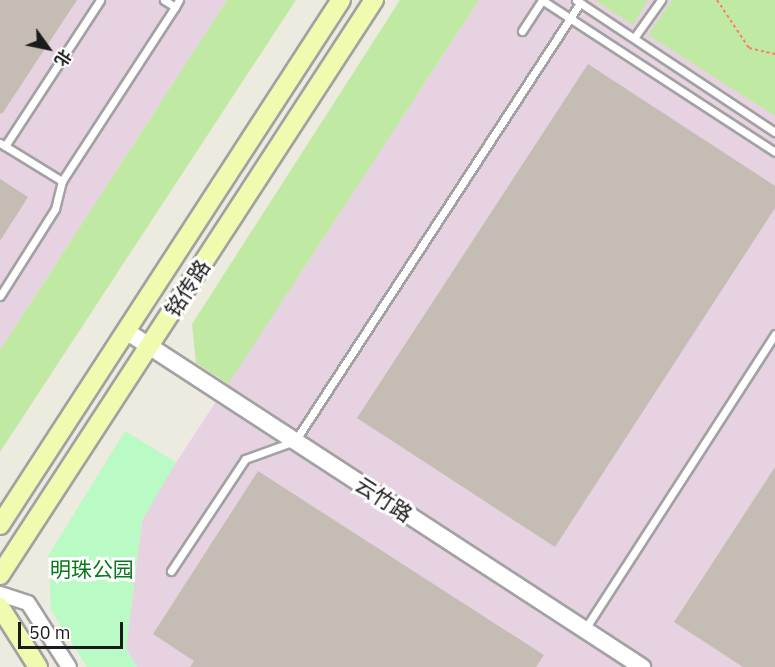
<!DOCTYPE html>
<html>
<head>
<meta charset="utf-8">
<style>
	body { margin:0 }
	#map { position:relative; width:775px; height:667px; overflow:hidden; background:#edeae0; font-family:"IBM Plex Sans","Noto Sans SC",sans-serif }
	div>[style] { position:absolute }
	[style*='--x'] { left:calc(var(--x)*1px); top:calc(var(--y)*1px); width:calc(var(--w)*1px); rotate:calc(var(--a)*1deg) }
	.industrial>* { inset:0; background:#e7d2e1 }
	.grass>* { inset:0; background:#c0eaa3 }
	.park>* { inset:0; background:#bafac4 }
	.building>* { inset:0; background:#c5bdb3 }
	.path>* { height:2px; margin-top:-1px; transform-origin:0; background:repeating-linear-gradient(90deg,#fd7e61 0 3px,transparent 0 6px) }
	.roads { filter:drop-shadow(2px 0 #a2a2a2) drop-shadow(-2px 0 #a2a2a2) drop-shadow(0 2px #a2a2a2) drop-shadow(0 -2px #a2a2a2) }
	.service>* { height:7px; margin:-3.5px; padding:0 3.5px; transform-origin:3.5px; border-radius:3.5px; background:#fff }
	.minor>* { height:14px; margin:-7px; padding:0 7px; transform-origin:7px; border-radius:7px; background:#fff }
	.tertiary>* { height:16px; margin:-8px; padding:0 8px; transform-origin:8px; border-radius:8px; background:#fff }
	.secondary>* { height:18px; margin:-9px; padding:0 9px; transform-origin:9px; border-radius:9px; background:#f1fbb0 }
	span { translate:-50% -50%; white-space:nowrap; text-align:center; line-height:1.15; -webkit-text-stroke:6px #fff; paint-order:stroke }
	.street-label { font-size:21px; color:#1b1b1b }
	.park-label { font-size:21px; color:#087a1b }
	.north { position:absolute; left:18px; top:18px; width:60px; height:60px; -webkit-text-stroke:4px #fff; paint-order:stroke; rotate:123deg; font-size:16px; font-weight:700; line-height:24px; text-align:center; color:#1b1b1b }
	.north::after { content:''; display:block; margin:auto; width:21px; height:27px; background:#1b1b1b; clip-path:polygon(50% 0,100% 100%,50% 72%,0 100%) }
	.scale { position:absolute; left:18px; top:622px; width:105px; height:27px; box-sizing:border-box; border:3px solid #1b1b1b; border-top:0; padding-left:8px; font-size:18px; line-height:21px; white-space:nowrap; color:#1b1b1b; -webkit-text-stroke:4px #fff; paint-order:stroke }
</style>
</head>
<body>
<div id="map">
	<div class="industrial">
		<i style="clip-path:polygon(0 0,227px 0,0 350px)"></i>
		<i style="clip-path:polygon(479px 0,775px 0,775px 667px,137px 667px,126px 649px,143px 513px)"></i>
	</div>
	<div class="grass">
		<i style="clip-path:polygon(227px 0,296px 0,0 452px,0 350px)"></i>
		<i style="clip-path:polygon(400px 0,479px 0,228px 384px,196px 363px,192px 324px)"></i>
		<i style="clip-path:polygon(595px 0,648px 0,633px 25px)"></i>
		<i style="clip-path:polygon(672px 0,775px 0,775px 116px,648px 35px)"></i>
	</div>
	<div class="park">
		<i style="clip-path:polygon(125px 431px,176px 462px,142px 521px,126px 649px,137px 667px,87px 667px,51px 610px,48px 556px)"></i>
	</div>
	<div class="building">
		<i style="clip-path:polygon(0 0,77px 0,2px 114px,0 113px)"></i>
		<i style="clip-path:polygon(588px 64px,775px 186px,775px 208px,555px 547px,357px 418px)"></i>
		<i style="clip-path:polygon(0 179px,28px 197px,0 241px)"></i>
		<i style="clip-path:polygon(775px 467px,775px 667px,743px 667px,674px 622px)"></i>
		<i style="clip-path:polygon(258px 471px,544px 655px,536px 667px,190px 667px,194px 661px,153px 634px)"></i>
	</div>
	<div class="path">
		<i style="--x:717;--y:0;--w:58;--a:56.3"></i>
		<i style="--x:749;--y:48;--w:27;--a:13"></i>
	</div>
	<div class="roads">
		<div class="service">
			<i style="--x:164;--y:0;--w:13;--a:32"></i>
			<i style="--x:175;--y:7;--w:8;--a:-60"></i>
			<i style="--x:542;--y:0;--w:278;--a:33.1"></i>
			<i style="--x:576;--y:0;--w:239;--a:33.6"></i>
			<i style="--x:522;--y:31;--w:37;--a:-57"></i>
			<i style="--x:634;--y:38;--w:47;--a:-54.6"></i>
			<i style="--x:0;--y:143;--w:6;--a:31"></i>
			<i style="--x:5;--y:146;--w:174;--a:-56.9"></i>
			<i style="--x:5;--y:146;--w:67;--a:31.6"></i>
			<i style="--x:62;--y:181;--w:207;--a:-57"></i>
			<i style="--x:0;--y:296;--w:103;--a:-57.7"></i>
			<i style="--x:55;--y:209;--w:29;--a:-76"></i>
			<i style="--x:171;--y:571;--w:134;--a:-56.5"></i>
			<i style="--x:245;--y:459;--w:53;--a:-19.8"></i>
			<i style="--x:295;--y:441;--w:523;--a:-56.95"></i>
			<i style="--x:585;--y:629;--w:351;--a:-57.2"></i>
		</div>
		<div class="minor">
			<i style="--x:0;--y:594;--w:29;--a:18"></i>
			<i style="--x:28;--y:603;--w:76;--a:57.4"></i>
		</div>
		<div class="tertiary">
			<i style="--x:126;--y:331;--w:616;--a:33.07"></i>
		</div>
		<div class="secondary">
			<i style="--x:0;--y:525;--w:626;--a:-57"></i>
			<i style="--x:0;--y:575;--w:686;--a:-56.96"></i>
			<i style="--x:0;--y:607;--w:71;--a:57.7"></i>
		</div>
	</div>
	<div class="street-label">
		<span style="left:187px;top:288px;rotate:-57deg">铭传路</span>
		<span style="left:384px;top:499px;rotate:33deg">云竹路</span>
	</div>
	<div class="park-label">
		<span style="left:92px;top:569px">明珠公园</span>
	</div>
	<div class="north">北</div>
	<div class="scale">50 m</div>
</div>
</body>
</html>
